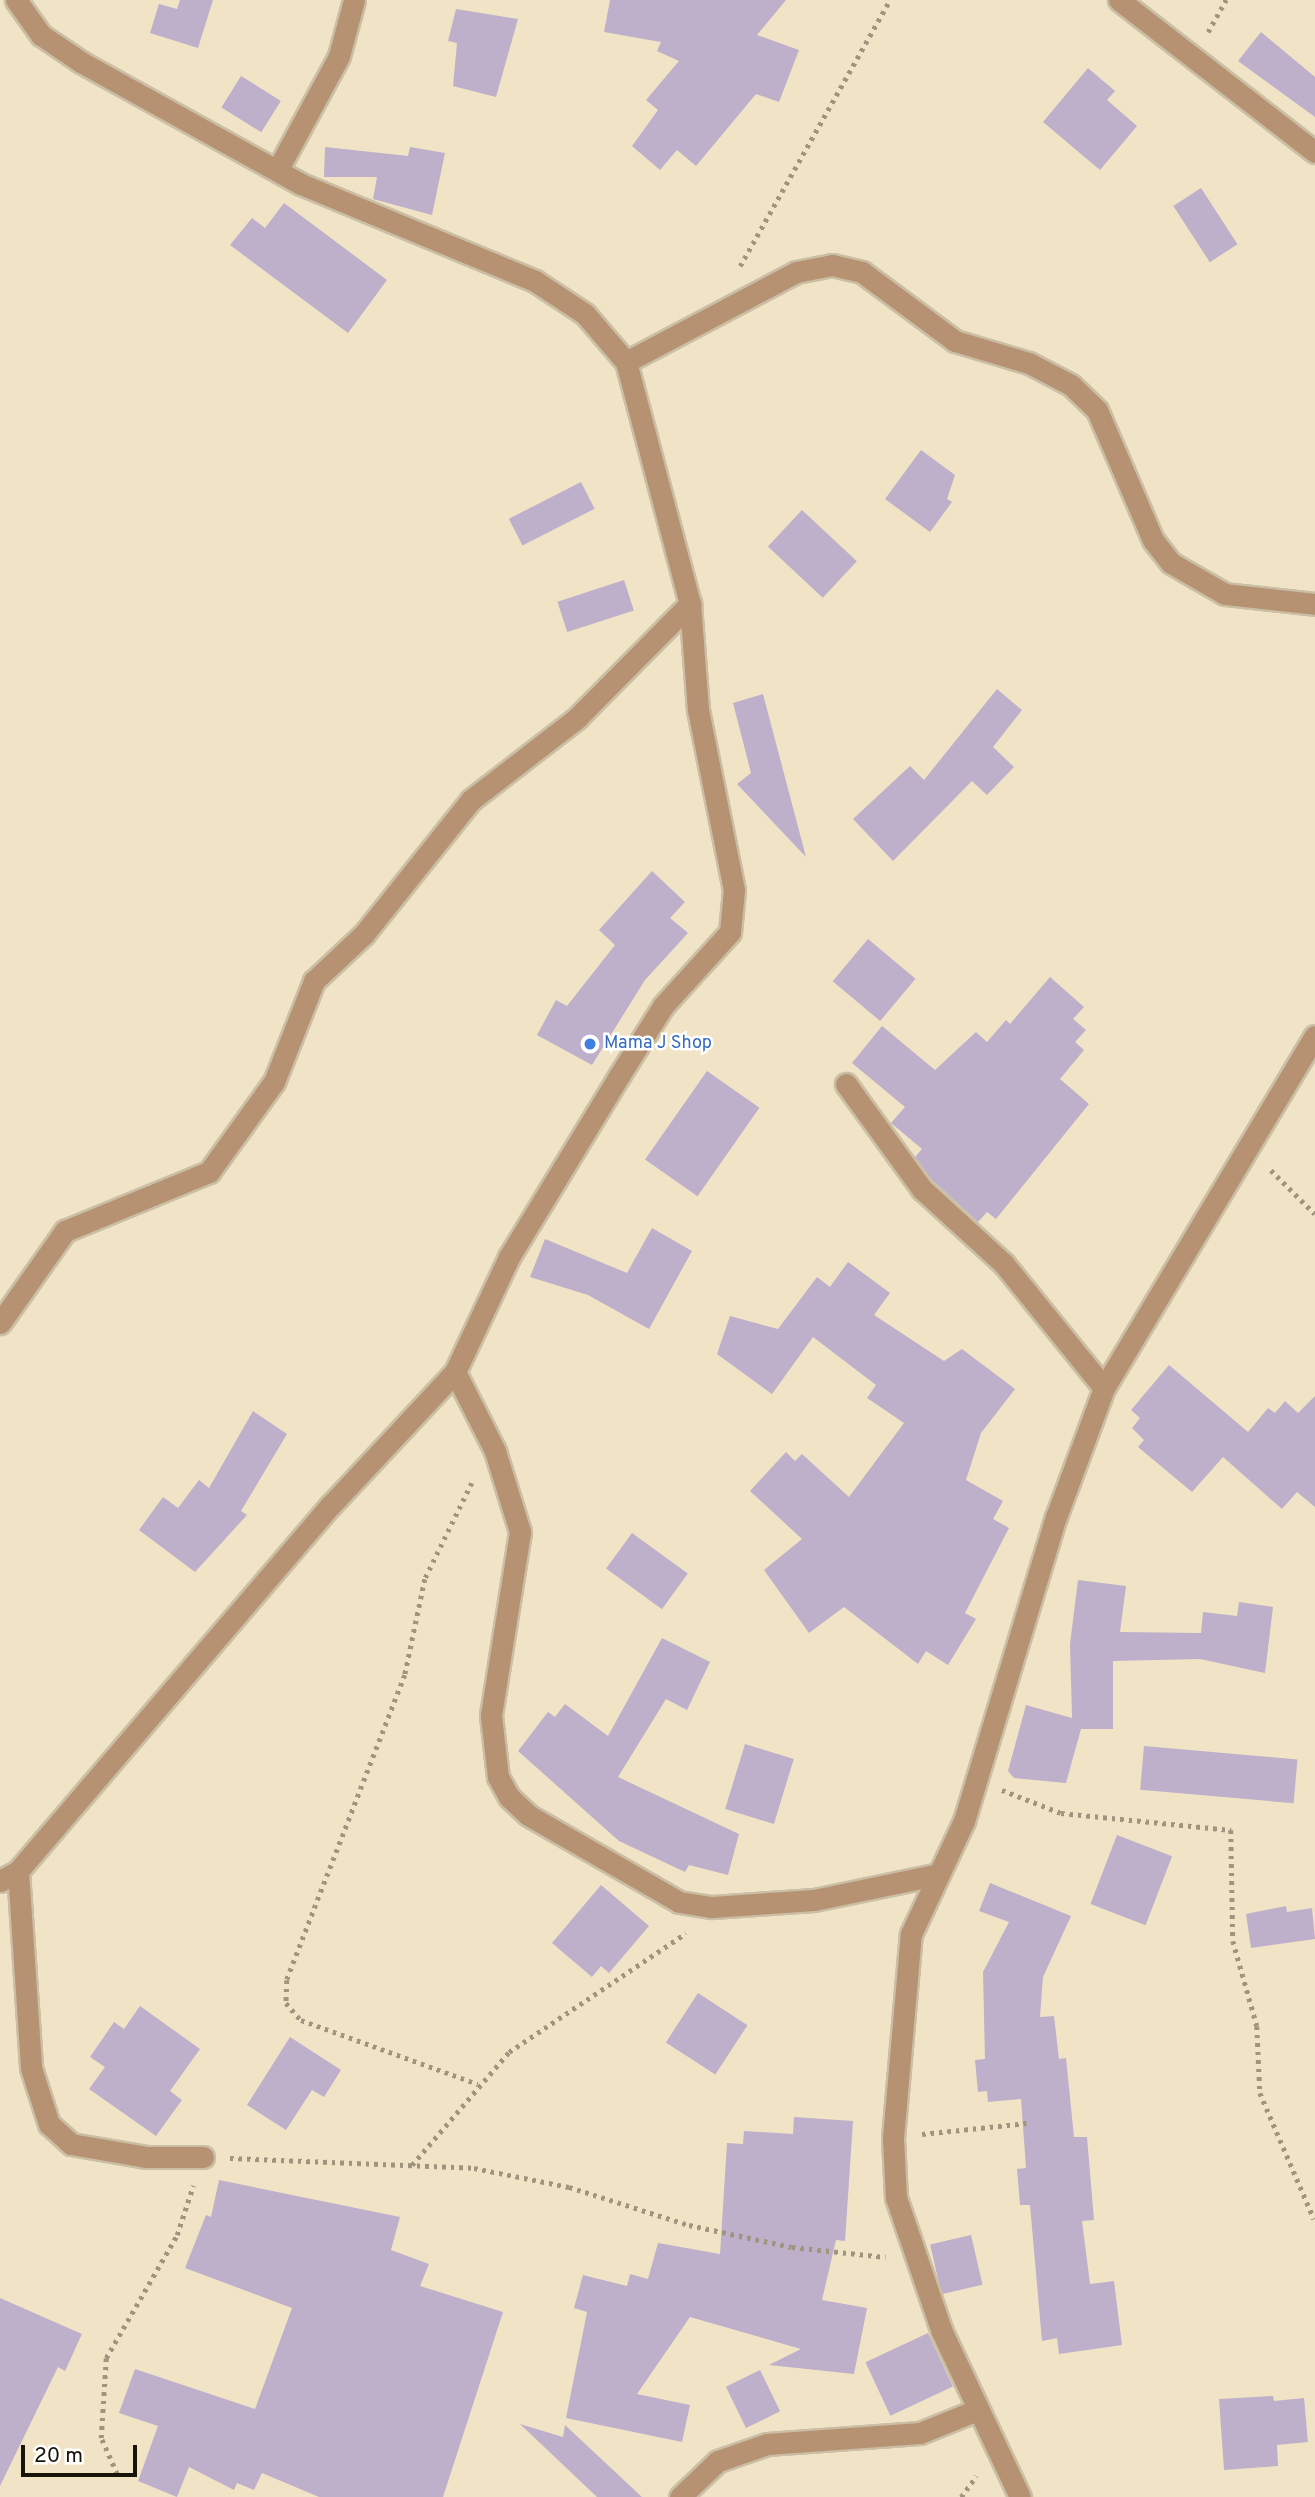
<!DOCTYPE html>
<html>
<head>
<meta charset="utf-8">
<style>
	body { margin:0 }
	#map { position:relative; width:1315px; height:2497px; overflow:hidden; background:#f1e4c6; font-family:Overpass,sans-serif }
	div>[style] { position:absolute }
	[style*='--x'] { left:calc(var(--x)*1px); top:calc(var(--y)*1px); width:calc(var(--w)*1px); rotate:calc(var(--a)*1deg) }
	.building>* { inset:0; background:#beafca; transform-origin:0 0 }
	.path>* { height:4.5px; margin-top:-2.25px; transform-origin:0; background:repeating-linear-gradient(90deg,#9f957f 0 3.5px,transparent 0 8.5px) }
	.roads { filter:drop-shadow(2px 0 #cabfa4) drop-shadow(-2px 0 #cabfa4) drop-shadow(0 2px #cabfa4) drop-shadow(0 -2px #cabfa4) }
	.minor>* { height:21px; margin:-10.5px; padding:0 10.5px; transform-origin:10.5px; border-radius:10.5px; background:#b69273 }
	.dots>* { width:19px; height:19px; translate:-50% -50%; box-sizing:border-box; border:4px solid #fff; border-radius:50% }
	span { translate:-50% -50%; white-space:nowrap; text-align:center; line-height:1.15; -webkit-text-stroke:5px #fff; paint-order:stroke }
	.shop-label { font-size:18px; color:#366cbe }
	.left { translate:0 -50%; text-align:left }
	.scale { position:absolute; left:21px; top:2445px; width:116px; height:32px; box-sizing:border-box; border:4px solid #191409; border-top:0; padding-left:9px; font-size:21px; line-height:24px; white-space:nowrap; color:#191409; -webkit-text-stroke:5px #fff; paint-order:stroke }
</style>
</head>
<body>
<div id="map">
	<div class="building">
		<i style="clip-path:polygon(180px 0,213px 0,198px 48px,150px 33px,159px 4px,177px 9px)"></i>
		<i style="clip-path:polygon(610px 0,786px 0,757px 35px,799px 50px,779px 102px,756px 94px,696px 166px,677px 150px,660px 170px,632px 146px,658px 110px,646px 100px,679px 61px,657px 51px,661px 42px,604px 32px)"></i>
		<i style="clip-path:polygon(456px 9px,518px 19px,496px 97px,453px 86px,457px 43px,448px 41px)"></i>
		<i style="clip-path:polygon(1261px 32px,1315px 77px,1315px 117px,1238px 61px)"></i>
		<i style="clip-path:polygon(1088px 68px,1115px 91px,1107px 100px,1137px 126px,1100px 170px,1043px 122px)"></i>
		<i style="left:241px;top:76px;width:47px;height:37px;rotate:32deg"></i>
		<i style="clip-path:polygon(325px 147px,408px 156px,410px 147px,445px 153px,432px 215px,373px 199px,377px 177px,324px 177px)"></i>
		<i style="left:1201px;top:188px;width:67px;height:33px;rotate:57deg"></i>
		<i style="clip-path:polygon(284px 203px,387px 280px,348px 333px,230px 245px,252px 218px,265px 228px)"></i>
		<i style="clip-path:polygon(921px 450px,955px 475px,947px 499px,952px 502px,930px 532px,885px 499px)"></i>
		<i style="left:581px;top:482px;width:30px;height:81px;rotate:63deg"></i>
		<i style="left:802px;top:510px;width:75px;height:50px;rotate:43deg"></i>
		<i style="left:624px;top:580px;width:32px;height:70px;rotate:72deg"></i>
		<i style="clip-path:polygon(997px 689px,1022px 710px,993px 747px,1014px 767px,987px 795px,972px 781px,893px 861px,853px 819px,910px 766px,924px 780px)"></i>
		<i style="clip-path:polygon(763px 694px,806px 857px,737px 784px,751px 773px,733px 703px)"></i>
		<i style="clip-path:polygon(652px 871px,685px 902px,670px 918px,688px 933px,645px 980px,592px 1065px,537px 1035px,556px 1000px,567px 1006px,615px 945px,599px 930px)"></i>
		<i style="left:868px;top:939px;width:62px;height:55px;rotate:40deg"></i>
		<i style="clip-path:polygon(1050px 977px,1084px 1007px,1073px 1019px,1086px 1030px,1075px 1042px,1084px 1050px,1060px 1079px,1089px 1104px,996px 1219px,987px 1212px,978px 1222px,932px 1180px,915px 1157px,922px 1149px,891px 1123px,905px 1107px,852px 1063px,882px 1026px,935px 1070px,976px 1032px,987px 1042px,1006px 1020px,1010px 1024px)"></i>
		<i style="left:707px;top:1071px;width:64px;height:108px;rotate:35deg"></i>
		<i style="clip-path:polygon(652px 1228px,692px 1251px,649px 1329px,588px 1295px,530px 1277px,545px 1239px,627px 1273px)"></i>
		<i style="clip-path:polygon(848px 1262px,890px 1293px,874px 1315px,944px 1361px,962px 1349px,1015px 1389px,981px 1433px,966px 1480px,1003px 1501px,993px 1519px,1009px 1528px,965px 1613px,976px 1619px,948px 1665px,926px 1651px,918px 1664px,844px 1607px,809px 1633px,764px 1570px,802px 1539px,750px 1491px,786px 1452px,795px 1461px,802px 1454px,849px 1497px,904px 1423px,867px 1398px,876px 1385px,813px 1337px,772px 1394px,717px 1354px,730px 1316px,778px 1329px,817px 1277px,830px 1287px)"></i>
		<i style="clip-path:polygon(1169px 1365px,1248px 1432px,1268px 1408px,1275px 1413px,1285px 1401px,1298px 1413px,1315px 1396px,1315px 1507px,1297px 1492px,1282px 1509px,1223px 1457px,1192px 1492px,1138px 1447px,1144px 1440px,1132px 1428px,1140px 1418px,1131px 1410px)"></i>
		<i style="clip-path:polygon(253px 1411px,287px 1434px,241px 1511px,247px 1515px,195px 1572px,139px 1530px,163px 1497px,178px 1508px,199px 1480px,209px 1488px)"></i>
		<i style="left:632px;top:1533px;width:69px;height:44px;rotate:36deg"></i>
		<i style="clip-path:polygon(1078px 1580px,1126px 1586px,1120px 1632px,1201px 1633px,1203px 1612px,1237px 1616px,1239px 1602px,1273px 1607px,1265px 1673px,1200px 1659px,1113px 1661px,1113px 1729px,1081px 1729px,1066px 1783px,1014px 1778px,1008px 1771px,1026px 1705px,1072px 1718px,1070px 1644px)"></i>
		<i style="clip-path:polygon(662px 1638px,710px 1662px,687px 1710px,666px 1699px,618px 1777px,739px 1834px,728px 1875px,689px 1865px,685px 1872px,619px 1841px,518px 1751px,548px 1712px,555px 1717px,565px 1704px,608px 1736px)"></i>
		<i style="left:745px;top:1744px;width:51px;height:68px;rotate:17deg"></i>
		<i style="left:1144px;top:1746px;width:154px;height:44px;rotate:5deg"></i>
		<i style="left:1117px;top:1835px;width:59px;height:74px;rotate:21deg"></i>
		<i style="clip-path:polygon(990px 1883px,1071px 1916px,1043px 1977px,1040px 2017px,1054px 2016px,1059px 2059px,1066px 2058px,1074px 2137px,1087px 2137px,1094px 2220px,1082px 2221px,1090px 2284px,1114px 2281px,1122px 2345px,1059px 2354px,1057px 2338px,1042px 2341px,1030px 2205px,1020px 2205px,1017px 2169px,1026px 2168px,1021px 2099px,988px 2102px,987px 2091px,978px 2092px,975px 2060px,985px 2059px,983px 1972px,1009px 1922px,979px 1911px)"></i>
		<i style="clip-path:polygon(601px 1885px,649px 1926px,609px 1973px,601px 1966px,592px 1977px,552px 1943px)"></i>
		<i style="clip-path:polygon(1286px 1906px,1287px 1912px,1312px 1908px,1315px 1939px,1251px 1948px,1246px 1914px)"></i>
		<i style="left:698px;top:1993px;width:59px;height:59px;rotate:33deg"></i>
		<i style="clip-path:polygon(140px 2006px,200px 2049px,170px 2091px,182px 2100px,156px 2136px,89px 2089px,105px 2067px,90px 2057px,114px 2022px,124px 2029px)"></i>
		<i style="clip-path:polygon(290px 2037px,341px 2070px,324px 2097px,312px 2090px,286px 2130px,247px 2105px)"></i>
		<i style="clip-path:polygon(794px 2117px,853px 2121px,845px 2241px,836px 2240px,822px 2300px,867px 2308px,854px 2374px,769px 2365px,801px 2349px,690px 2317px,637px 2394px,690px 2405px,682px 2442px,566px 2418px,587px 2312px,574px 2308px,583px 2275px,627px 2286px,630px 2274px,648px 2279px,658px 2243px,720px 2254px,727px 2143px,743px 2144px,744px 2131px,793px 2134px)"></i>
		<i style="clip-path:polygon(219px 2180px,400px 2217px,391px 2250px,429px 2264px,420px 2286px,503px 2312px,443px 2497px,319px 2497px,262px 2473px,254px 2490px,237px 2483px,234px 2490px,189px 2467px,177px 2497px,138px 2481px,158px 2426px,119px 2413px,135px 2369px,255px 2409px,292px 2308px,185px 2268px,206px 2215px,211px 2217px)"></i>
		<i style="left:971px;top:2235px;width:51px;height:42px;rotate:77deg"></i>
		<i style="clip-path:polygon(0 2298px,82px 2334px,65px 2371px,58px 2367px,0 2486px)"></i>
		<i style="left:928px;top:2333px;width:59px;height:69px;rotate:65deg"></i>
		<i style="left:760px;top:2370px;width:46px;height:38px;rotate:64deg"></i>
		<i style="clip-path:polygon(1273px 2396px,1274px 2401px,1304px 2398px,1308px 2442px,1277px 2445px,1278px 2466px,1224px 2470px,1219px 2399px)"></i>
		<i style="clip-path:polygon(520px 2424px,563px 2437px,565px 2425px,642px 2497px,597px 2497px)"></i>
	</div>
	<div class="path">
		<i style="--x:1208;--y:32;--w:37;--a:-61"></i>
		<i style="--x:740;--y:266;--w:305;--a:-60.6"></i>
		<i style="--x:1271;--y:1170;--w:62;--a:45"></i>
		<i style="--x:472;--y:1483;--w:107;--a:116.1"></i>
		<i style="--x:425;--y:1579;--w:98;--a:101.8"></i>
		<i style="--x:405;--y:1675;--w:327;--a:111.2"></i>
		<i style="--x:287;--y:1980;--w:23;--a:92"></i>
		<i style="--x:286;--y:2003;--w:23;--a:49"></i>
		<i style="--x:301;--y:2020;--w:188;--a:19.9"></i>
		<i style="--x:1002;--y:1790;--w:63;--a:21.3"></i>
		<i style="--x:1061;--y:1813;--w:171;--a:5.7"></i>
		<i style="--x:1231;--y:1830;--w:111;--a:89"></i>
		<i style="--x:1233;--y:1941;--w:88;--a:74.2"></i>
		<i style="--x:1257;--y:2026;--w:67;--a:87.4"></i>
		<i style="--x:1260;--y:2093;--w:137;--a:66.8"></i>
		<i style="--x:922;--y:2134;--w:105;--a:-6"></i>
		<i style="--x:230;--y:2158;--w:244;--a:2.3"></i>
		<i style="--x:474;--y:2168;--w:97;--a:11.3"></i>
		<i style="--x:569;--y:2187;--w:126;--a:17.6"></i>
		<i style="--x:689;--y:2225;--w:105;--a:12.1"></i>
		<i style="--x:792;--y:2247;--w:94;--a:6.1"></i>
		<i style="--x:412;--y:2165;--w:149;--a:-49.4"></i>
		<i style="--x:509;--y:2052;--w:213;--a:-33.9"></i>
		<i style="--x:117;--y:2474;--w:39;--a:-114"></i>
		<i style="--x:101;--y:2438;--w:80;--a:-86.4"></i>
		<i style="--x:106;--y:2358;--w:142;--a:-60"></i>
		<i style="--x:177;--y:2235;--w:52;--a:-71.9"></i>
		<i style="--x:961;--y:2497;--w:26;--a:-54"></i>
	</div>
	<div class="roads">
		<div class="minor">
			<i style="--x:1119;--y:0;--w:248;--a:37.8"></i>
			<i style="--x:278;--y:169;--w:128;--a:-61.6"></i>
			<i style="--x:339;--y:56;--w:58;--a:-75"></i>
			<i style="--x:626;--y:362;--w:192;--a:-27.9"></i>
			<i style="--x:796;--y:272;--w:37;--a:-11"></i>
			<i style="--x:832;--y:265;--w:31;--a:13"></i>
			<i style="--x:862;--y:272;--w:116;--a:36.6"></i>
			<i style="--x:955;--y:341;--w:77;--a:16.6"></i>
			<i style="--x:1029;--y:363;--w:47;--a:27.6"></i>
			<i style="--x:1071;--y:385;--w:36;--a:44"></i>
			<i style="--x:1097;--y:410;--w:142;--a:66.7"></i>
			<i style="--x:1153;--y:540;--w:29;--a:52"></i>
			<i style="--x:1171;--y:563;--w:62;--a:29.9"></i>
			<i style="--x:1225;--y:594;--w:91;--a:6.3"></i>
			<i style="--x:846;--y:1084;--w:130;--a:54.1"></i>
			<i style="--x:922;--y:1189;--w:111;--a:42.4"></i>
			<i style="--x:1004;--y:1264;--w:159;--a:51.1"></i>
			<i style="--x:0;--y:1323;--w:113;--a:-54.8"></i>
			<i style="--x:65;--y:1231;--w:156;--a:-22.3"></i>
			<i style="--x:209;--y:1172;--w:111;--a:-54.2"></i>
			<i style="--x:274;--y:1082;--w:109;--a:-68.4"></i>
			<i style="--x:314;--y:981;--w:69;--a:-43.2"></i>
			<i style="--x:364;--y:934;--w:171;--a:-51.4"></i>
			<i style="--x:471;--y:800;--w:134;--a:-37.7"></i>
			<i style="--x:577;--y:718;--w:161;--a:-45.3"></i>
			<i style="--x:455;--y:1372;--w:89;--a:63.1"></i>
			<i style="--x:495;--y:1451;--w:85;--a:72.8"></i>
			<i style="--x:520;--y:1532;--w:186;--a:99"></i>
			<i style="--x:491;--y:1716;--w:61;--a:83.5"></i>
			<i style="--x:498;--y:1777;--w:23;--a:61"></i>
			<i style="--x:509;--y:1797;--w:26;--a:43"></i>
			<i style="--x:528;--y:1815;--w:174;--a:29.9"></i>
			<i style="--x:679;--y:1902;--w:33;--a:9"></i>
			<i style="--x:712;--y:1907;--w:102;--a:-3.9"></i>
			<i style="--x:814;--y:1900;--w:124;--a:-11.7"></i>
			<i style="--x:18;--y:1871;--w:197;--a:86.2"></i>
			<i style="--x:31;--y:2068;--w:59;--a:72.2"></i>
			<i style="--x:49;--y:2124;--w:30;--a:42"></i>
			<i style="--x:71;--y:2144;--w:76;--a:9.8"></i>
			<i style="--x:146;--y:2157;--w:57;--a:0"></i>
			<i style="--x:0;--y:1881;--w:21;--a:-29"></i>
			<i style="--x:18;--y:1871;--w:482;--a:-49.5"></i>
			<i style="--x:331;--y:1505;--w:182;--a:-47"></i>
			<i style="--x:455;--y:1372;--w:127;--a:-64.8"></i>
			<i style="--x:509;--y:1257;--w:212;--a:-58.7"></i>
			<i style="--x:619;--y:1076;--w:83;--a:-57.8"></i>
			<i style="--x:663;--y:1006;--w:100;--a:-47.8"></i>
			<i style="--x:730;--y:932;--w:42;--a:-84.6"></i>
			<i style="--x:734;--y:890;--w:184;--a:-101.3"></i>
			<i style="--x:698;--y:710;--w:106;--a:-94.3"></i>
			<i style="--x:690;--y:604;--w:250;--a:-104.8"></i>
			<i style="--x:626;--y:362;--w:63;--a:-130.5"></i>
			<i style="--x:585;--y:314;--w:60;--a:-146.6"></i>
			<i style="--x:535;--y:281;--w:253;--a:-157.5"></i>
			<i style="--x:301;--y:184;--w:252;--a:-151"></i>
			<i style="--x:81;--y:62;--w:48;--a:-146"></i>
			<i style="--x:41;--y:35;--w:43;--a:-125.5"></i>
			<i style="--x:680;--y:2497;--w:52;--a:-43.5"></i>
			<i style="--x:718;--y:2461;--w:52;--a:-19.1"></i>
			<i style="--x:767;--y:2444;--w:153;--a:-4.1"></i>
			<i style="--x:920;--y:2433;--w:61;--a:-22"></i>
			<i style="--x:1020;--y:2497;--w:183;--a:-115.3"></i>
			<i style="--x:942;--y:2332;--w:142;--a:-108.9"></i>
			<i style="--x:896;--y:2198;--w:60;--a:-92.9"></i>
			<i style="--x:893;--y:2138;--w:205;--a:-85"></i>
			<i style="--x:911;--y:1934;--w:125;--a:-64.9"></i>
			<i style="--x:964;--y:1821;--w:318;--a:-73.2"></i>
			<i style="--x:1056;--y:1517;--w:138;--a:-69.6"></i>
			<i style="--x:1104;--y:1388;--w:410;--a:-59.1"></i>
		</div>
	</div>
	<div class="dots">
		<i style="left:590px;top:1044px;background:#3f7fe0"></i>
	</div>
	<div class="shop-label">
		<span class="left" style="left:604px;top:1044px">Mama J Shop</span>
	</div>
	<div class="scale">20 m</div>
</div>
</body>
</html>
